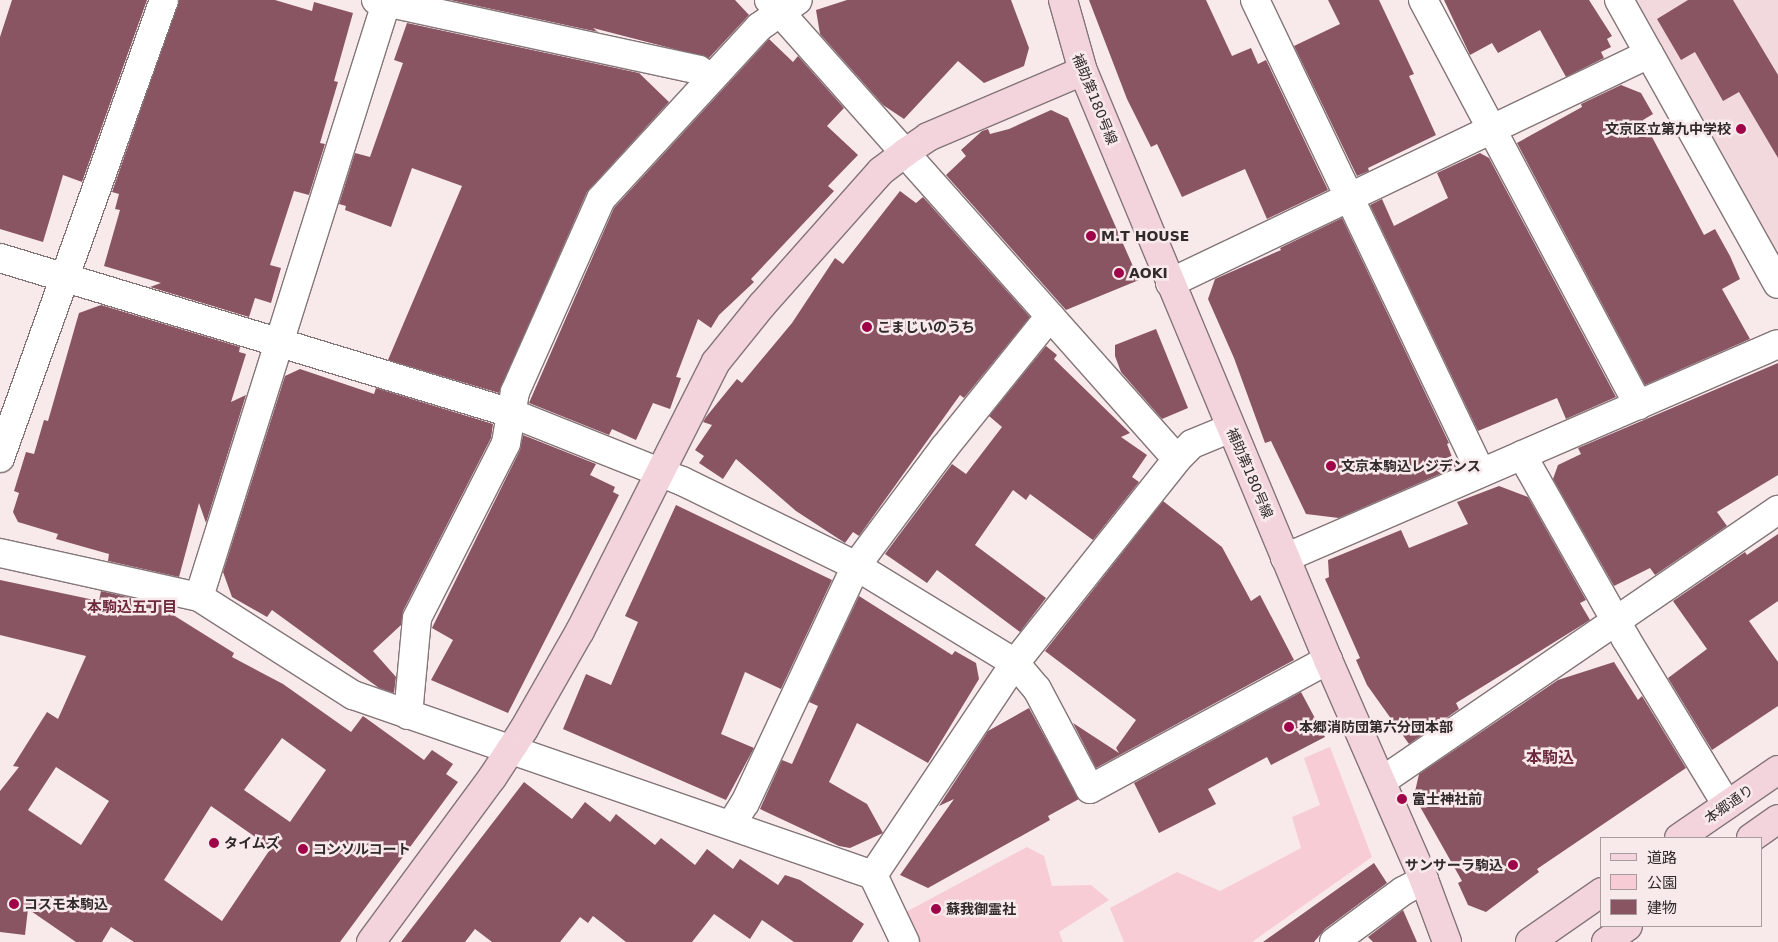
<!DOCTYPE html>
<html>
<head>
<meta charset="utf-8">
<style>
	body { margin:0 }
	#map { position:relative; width:1778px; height:942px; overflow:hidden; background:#f8e9eb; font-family:"DejaVu Sans","Noto Sans JP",sans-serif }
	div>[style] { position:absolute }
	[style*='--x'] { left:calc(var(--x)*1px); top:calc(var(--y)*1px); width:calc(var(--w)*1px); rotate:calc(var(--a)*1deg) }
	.built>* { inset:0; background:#f1d9dd }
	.green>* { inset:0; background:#f8ccd5 }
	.building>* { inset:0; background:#8a5562 }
	.roads { filter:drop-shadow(1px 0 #837578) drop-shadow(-1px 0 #837578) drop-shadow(0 1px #837578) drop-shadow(0 -1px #837578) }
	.street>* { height:28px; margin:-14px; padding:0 14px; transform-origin:14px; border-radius:14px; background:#fff }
	.secondary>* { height:28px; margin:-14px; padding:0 14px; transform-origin:14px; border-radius:14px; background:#f4d4dc }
	.dots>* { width:14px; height:14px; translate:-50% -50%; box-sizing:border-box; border:2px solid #f8e9eb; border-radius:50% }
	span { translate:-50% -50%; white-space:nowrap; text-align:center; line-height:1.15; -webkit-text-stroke:5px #f8e9eb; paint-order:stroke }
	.street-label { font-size:14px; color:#302a2b }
	.poi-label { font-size:14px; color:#302a2b; font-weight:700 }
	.right { translate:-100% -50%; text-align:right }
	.left { translate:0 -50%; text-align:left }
	.neighbourhood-label { font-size:15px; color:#6e293d; font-weight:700 }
	.quarter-label { font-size:16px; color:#6e293d; font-weight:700 }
	.legend { position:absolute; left:1600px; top:837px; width:162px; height:90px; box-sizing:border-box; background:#f8e9eb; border:1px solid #a89d9e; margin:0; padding:6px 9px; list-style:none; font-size:15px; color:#302a2b }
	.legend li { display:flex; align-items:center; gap:10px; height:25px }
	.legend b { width:25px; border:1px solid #a89d9e }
</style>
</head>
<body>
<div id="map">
	<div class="built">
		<i style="clip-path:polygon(1631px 0,1778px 0,1778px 258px)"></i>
	</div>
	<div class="green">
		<i style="clip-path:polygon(1330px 747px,1372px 857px,1252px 942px,1124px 942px,1110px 908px,1177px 872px,1220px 891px,1301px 848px,1292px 817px,1320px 805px,1304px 758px)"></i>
		<i style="clip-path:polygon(1027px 847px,1044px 856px,1052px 886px,1091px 885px,1109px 900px,1059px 932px,1063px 942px,919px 942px,906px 912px)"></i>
	</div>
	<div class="building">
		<i style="clip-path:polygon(12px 0,147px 0,82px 182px,63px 175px,43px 242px,0 229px,0 37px)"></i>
		<i style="clip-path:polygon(179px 0,275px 0,312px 11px,314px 2px,353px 13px,334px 81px,338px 82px,320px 143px,325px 144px,309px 195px,294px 191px,270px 265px,281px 268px,271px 303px,255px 298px,249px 317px,150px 287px,161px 283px,104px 266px,120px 210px,115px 209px,119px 194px,112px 192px)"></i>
		<i style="clip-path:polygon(450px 0,735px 0,749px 15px,709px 58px,593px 28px,598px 32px)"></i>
		<i style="clip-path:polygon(847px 0,1011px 0,1029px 48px,1024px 66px,984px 83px,958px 61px,904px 119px,883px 105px,820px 34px,816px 10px)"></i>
		<i style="clip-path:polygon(1089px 0,1206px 0,1232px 56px,1251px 48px,1258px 64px,1266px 60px,1328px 190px,1267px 219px,1245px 169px,1182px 197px,1157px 144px,1151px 147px,1127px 99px)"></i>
		<i style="clip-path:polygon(1328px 0,1379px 0,1414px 74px,1409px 76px,1436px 135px,1368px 168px,1369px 171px,1357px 176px,1294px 46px,1340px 24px)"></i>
		<i style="clip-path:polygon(1444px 0,1589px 0,1612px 36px,1607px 39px,1611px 47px,1601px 52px,1604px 58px,1566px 77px,1540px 30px,1498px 53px,1492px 43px,1470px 55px)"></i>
		<i style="clip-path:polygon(1688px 0,1733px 0,1778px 75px,1778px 158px,1739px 92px,1723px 101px,1695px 52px,1681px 60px,1657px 19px)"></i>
		<i style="clip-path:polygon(407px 23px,639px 73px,669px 102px,587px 192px,499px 393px,388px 360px,462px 186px,412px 168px,391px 227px,345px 210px,346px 206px,339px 204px,355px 153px,370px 157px,403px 63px,394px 60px)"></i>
		<i style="clip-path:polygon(769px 39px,793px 62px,798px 56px,844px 108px,827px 126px,858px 155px,828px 186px,834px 191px,751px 279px,754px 282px,719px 315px,711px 328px,698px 319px,676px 377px,681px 378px,670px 409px,653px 403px,636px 440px,612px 429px,609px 435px,529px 403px,614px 208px)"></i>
		<i style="clip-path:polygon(1621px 85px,1641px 93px,1653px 114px,1643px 120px,1704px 235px,1715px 229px,1730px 256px,1740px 279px,1722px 289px,1750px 339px,1645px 385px,1517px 143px,1582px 107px,1581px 104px)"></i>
		<i style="clip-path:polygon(1051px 110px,1068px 118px,1139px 280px,1066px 310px,946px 175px,966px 156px,961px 150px,982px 131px,988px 129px,990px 134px,1009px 129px)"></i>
		<i style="clip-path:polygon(1480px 153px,1489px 158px,1616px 397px,1566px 419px,1557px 398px,1478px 431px,1370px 205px,1382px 199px,1394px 226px,1448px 198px,1437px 173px)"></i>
		<i style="clip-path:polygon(900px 191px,916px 203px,923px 197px,1030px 317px,964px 398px,960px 395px,859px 536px,853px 532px,845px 543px,796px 511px,736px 459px,723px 479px,699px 463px,704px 456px,695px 450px,712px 425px,703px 422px,706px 417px,737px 379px,742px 383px,792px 323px,835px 258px,843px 264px)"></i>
		<i style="clip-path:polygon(1342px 218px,1449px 443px,1447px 444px,1456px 467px,1339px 518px,1306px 514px,1271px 441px,1265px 443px,1234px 358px,1208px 299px,1215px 279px,1281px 250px,1280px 248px)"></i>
		<i style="clip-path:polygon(101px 305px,240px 347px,239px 352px,246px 354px,231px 402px,246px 395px,206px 523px,199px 503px,179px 577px,108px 561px,109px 554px,56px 539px,58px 534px,18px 522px,13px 512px,19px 493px,14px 491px,26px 452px,34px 454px,44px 420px,48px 421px,79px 313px)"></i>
		<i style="clip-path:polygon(1156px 329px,1188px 408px,1162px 419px,1121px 372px,1115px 356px,1115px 345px)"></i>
		<i style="clip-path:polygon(1046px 346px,1057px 355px,1054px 359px,1130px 433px,1121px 437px,1147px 455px,1132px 477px,1139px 482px,1093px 540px,1030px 494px,1026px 500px,1013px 490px,975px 545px,1046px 598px,1020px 632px,937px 570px,927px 583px,885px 554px,952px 464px,966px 474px,1002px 427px,989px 416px)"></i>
		<i style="clip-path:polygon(1778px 363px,1778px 475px,1717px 512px,1727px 526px,1655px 575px,1650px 568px,1614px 586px,1553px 479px,1558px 465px,1581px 454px,1578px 448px)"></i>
		<i style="clip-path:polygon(300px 369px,374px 394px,376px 388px,493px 424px,491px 438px,403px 611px,401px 625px,373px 651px,396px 677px,394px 693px,379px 688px,272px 610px,267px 617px,232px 597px,223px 572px,285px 376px)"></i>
		<i style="clip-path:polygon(523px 435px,596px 464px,590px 475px,615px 487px,613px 492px,619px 495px,508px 713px,431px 680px,453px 640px,432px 628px,520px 450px)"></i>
		<i style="clip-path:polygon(1499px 486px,1528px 497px,1586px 600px,1580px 603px,1590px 620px,1456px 703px,1459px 709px,1409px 744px,1367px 685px,1356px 660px,1360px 658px,1325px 579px,1329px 577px,1328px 560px,1401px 530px,1409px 548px,1468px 524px,1457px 502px)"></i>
		<i style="clip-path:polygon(1163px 501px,1222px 547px,1251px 601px,1260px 595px,1294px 660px,1096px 768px,1073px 723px,1119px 753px,1116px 748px,1136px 720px,1045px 651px)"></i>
		<i style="clip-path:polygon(676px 505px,832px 580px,781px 689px,745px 672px,721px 734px,754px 748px,726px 800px,563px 729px,586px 674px,611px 685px,638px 622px,625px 616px)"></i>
		<i style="clip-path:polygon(1778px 534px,1778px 601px,1749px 621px,1778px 662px,1778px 706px,1712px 750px,1668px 678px,1707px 649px,1673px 601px,1745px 552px,1747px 555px)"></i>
		<i style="clip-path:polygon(evenodd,0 580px,99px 601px,101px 591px,171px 607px,170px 613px,234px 653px,232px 657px,283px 684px,351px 732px,363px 716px,424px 760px,432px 750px,453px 764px,446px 774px,458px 782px,340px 942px,134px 942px,111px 927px,102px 942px,76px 942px,28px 909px,25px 935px,0 932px,0 791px,19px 767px,13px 766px,47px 712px,58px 719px,86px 656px,0 635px,0 580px,282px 738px,326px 770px,290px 822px,244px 790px,282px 738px,0 580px,56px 767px,109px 801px,81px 845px,28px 810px,56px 767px,0 580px,211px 806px,271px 848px,222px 921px,164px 880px,211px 806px)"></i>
		<i style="clip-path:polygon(859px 596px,952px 655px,955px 651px,976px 663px,979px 679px,928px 763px,857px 723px,829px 782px,867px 804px,883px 833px,850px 848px,839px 846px,760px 809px,782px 760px,792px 764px,818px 706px,809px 702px)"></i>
		<i style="clip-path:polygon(1614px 662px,1638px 700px,1642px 696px,1686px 768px,1537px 869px,1539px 872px,1486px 912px,1468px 905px,1458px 883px,1462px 881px,1414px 796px,1419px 774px,1558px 680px)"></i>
		<i style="clip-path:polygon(1301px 692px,1325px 737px,1271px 765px,1267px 757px,1208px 789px,1216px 804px,1159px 833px,1134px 783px)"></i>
		<i style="clip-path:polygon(1029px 708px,1079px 799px,1048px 816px,1050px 820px,928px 888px,900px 875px,954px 799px,939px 806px,988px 731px)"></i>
		<i style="clip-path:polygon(524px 782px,572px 819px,585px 802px,610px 822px,616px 814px,655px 845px,661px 838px,695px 865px,707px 849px,733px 869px,740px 859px,778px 885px,785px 875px,800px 880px,864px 924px,852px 942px,794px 942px,762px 920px,750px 939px,714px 914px,692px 942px,626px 942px,593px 916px,588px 923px,580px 917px,560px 942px,492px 942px,475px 929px,465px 942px,401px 942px)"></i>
		<i style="clip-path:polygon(1374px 863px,1387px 883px,1325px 929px,1314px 942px,1263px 942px)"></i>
		<i style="clip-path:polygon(1403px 910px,1417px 942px,1373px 942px,1368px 937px)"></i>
	</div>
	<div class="roads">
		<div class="street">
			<i style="--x:376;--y:0;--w:330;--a:12.2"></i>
			<i style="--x:699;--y:70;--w:15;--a:32"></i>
			<i style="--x:769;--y:0;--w:614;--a:48.37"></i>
			<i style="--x:1255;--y:0;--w:524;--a:64.46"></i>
			<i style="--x:1423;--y:0;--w:459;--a:62"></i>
			<i style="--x:1619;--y:0;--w:325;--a:60.8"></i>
			<i style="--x:0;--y:258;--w:534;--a:16.87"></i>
			<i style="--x:511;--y:413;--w:184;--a:21.7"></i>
			<i style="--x:682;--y:481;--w:194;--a:26"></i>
			<i style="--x:856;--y:566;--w:186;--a:31.4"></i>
			<i style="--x:1015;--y:663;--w:34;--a:50"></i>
			<i style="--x:1037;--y:689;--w:113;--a:62.1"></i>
			<i style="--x:1090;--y:789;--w:271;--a:-28.5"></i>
			<i style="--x:1170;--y:283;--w:531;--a:-25.55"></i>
			<i style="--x:1522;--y:455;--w:211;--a:60.5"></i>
			<i style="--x:1626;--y:639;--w:194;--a:58.7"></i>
			<i style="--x:0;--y:458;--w:486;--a:-70.3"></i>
			<i style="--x:0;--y:553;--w:204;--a:12.5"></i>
			<i style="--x:199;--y:597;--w:183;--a:32.5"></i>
			<i style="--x:353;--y:695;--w:550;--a:19.09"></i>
			<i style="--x:873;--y:875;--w:74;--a:64.5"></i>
			<i style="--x:1285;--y:558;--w:537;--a:-23.46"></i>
			<i style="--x:199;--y:597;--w:626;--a:-72.52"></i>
			<i style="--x:408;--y:715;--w:97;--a:-84.7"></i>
			<i style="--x:417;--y:618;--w:196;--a:-63"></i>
			<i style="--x:506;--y:443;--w:52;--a:-80"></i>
			<i style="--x:515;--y:392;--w:211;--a:-66"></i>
			<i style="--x:601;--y:199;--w:234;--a:-47.4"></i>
			<i style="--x:759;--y:27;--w:47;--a:-34.7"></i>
			<i style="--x:1382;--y:781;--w:480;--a:-34.4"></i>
			<i style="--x:731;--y:825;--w:26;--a:-58"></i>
			<i style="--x:745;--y:803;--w:262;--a:-64.9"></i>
			<i style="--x:856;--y:566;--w:147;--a:-53.3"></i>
			<i style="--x:944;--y:448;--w:169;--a:-51.2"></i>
			<i style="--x:873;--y:875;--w:255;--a:-56.2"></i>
			<i style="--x:1015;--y:663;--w:260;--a:-51.5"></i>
			<i style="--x:1177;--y:459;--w:21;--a:-45"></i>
			<i style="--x:1192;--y:444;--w:42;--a:-22.3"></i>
			<i style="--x:1334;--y:942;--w:86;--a:-36.5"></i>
			<i style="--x:1403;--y:891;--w:24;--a:-28"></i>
		</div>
		<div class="secondary">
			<i style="--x:1063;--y:0;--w:74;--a:74.3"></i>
			<i style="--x:1083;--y:71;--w:638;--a:67.41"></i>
			<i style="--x:1328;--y:660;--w:240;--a:66.4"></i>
			<i style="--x:1424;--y:880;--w:66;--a:69.6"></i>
			<i style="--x:1679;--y:838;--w:120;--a:-34.5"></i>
			<i style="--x:1751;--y:838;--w:33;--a:-35"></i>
			<i style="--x:371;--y:942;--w:204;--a:-53.6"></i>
			<i style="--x:492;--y:778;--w:59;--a:-56.9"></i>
			<i style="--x:524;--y:729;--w:113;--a:-60.3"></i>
			<i style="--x:580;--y:631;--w:301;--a:-63.2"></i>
			<i style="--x:716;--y:362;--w:73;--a:-51.1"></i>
			<i style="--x:762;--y:305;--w:179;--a:-48.4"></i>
			<i style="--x:881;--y:171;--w:31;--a:-37"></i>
			<i style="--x:906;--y:152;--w:27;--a:-34"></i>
			<i style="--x:928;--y:137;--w:168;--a:-23.1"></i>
			<i style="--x:1530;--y:942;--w:88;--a:-34.8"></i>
			<i style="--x:1606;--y:942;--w:27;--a:-36"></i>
		</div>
	</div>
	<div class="dots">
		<i style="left:1741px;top:129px;background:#9f0448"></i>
		<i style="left:1091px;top:236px;background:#9f0448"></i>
		<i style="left:1119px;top:273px;background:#9f0448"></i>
		<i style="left:867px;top:327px;background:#9f0448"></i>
		<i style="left:1331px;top:466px;background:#9f0448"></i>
		<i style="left:1289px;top:727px;background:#9f0448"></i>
		<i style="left:1402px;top:799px;background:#9f0448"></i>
		<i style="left:214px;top:843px;background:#9f0448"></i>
		<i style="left:303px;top:849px;background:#9f0448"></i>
		<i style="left:1513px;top:865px;background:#9f0448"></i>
		<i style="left:14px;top:904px;background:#9f0448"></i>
		<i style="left:936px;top:909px;background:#9f0448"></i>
	</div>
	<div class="street-label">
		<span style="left:1095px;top:99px;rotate:68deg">補助第180号線</span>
		<span style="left:1250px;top:473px;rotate:67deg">補助第180号線</span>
		<span style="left:1729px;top:804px;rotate:-35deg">本郷通り</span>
	</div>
	<div class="poi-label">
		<span class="right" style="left:1731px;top:129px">文京区立第九中学校</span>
		<span class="left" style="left:1101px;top:236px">M.T HOUSE</span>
		<span class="left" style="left:1129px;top:273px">AOKI</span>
		<span class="left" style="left:877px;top:327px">こまじいのうち</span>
		<span class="left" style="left:1341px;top:466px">文京本駒込レジデンス</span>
		<span class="left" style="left:1299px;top:727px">本郷消防団第六分団本部</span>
		<span class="left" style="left:1412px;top:799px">富士神社前</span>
		<span class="left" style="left:224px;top:843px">タイムズ</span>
		<span class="left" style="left:313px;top:849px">コンソルコート</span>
		<span class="right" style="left:1503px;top:865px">サンサーラ駒込</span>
		<span class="left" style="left:24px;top:904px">コスモ本駒込</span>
		<span class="left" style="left:946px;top:909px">蘇我御霊社</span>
	</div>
	<div class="neighbourhood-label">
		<span style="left:132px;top:608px">本駒込五丁目</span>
	</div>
	<div class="quarter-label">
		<span style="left:1550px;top:758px">本駒込</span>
	</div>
	<ul class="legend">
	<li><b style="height:6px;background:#f4d4dc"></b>道路</li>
	<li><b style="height:14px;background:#f8ccd5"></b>公園</li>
	<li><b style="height:14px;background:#8a5562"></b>建物</li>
	</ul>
</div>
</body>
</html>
